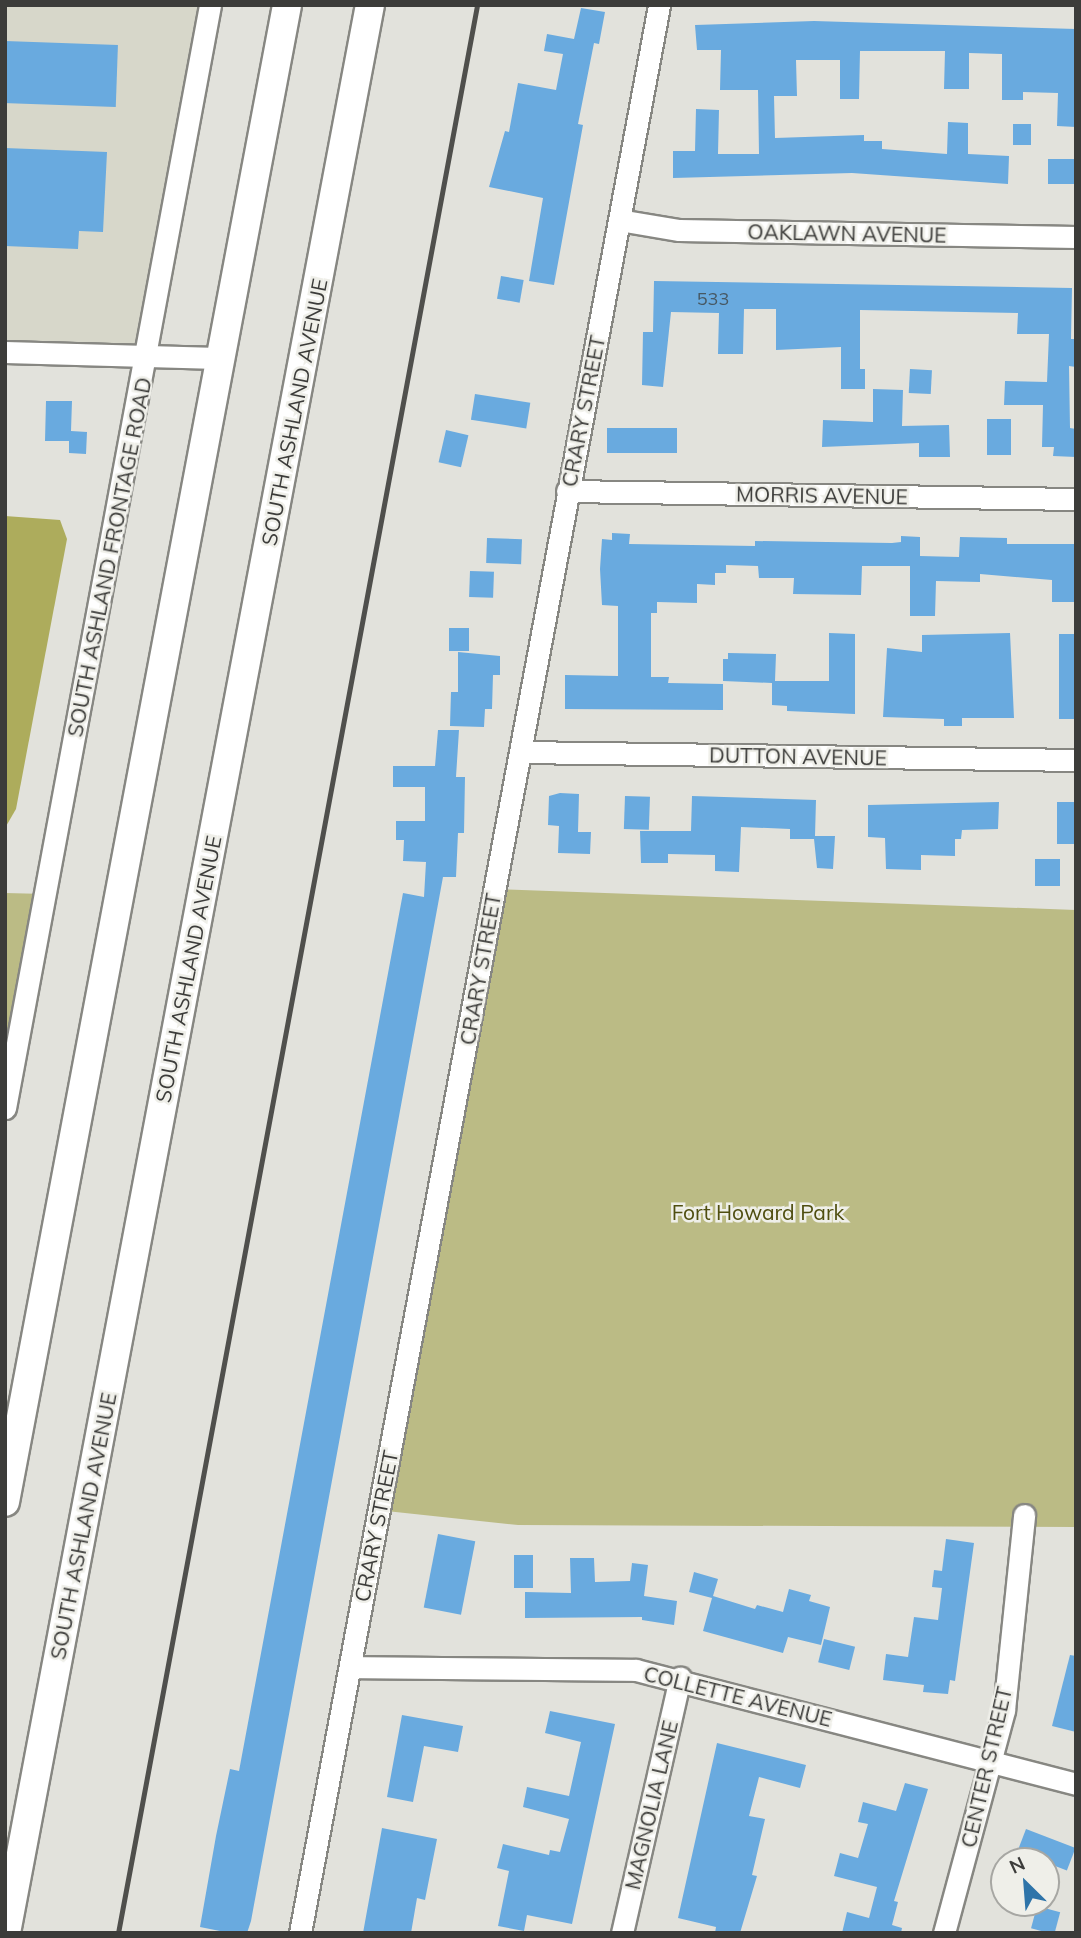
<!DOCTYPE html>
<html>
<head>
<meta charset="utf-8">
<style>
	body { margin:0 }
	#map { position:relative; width:1081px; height:1938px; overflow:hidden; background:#e2e2dc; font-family:Mulish,sans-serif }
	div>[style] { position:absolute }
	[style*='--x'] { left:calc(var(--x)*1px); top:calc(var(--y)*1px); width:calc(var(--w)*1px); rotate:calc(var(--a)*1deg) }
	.built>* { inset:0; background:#d7d7ca }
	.green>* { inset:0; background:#bbbb85 }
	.water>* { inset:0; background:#adac5c }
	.building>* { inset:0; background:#69aadf; transform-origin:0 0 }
	.roads { filter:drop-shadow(2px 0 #878782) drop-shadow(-2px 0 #878782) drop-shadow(0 2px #878782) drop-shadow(0 -2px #878782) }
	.minor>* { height:21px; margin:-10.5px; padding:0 10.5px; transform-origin:10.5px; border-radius:10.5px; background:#fff }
	.major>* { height:28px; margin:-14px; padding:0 14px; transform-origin:14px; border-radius:14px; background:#fff }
	.rail>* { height:5px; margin:-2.5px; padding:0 2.5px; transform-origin:2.5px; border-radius:2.5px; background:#4f4f4c }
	span { translate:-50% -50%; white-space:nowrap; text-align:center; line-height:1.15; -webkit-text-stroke:5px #efefe9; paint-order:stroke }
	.number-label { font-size:18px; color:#475863 }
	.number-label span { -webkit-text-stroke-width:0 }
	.street-label { font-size:21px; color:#3c3c3a }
	.park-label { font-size:21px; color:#4f4e10 }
	.frame { position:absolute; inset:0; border:7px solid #3c3c3a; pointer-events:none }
	.north { position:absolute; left:990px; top:1847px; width:70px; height:70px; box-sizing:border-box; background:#efefe9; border:2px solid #a7a7a3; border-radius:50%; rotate:335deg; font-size:19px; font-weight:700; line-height:28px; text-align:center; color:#3c3c3a }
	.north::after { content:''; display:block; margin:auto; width:24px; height:32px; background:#2e74a9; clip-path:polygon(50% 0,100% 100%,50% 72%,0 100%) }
</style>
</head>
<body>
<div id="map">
	<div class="built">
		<i style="clip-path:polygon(5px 5px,210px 5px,148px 354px,5px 352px)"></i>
	</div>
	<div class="green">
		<i style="clip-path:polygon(494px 889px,1076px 910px,1076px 1527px,518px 1525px,377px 1510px)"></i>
		<i style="clip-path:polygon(5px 893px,46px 894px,5px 1108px)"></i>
	</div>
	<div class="water">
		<i style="clip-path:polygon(5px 516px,60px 520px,67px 539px,16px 809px,5px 828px)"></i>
	</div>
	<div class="building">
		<i style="clip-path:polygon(581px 8px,605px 12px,599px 44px,594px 43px,578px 124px,583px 125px,554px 285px,529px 281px,543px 198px,489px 187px,505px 131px,509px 132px,518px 83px,556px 90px,563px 54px,544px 51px,547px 34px,574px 39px)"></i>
		<i style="clip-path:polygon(814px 21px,1076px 29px,1076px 127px,1057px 126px,1058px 93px,1023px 92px,1023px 100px,1002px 100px,1002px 54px,969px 53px,969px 89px,944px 89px,945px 51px,860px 51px,859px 99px,840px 99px,840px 60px,796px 60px,797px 96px,774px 96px,775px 138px,864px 135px,864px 141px,882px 141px,882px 149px,947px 154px,948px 122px,968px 123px,968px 154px,1009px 156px,1008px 184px,852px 173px,673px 178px,673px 151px,695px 151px,696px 109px,719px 110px,718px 154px,759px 154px,758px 90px,720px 90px,721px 50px,697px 50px,695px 25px)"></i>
		<i style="left:5px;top:41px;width:113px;height:62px;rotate:2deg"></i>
		<i style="left:1013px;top:124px;width:18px;height:21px"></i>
		<i style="clip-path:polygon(5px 148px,107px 152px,103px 232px,79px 231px,78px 249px,5px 246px)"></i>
		<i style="left:1076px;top:159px;width:25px;height:28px;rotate:90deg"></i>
		<i style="left:501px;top:276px;width:23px;height:23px;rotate:10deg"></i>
		<i style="clip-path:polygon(654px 281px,1072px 288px,1071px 339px,1076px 339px,1076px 367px,1069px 366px,1070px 428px,1076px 429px,1076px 457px,1053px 456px,1054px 447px,1042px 447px,1043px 405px,1004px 405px,1005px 381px,1047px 382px,1049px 334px,1017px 334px,1018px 313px,860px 310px,860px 369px,865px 369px,865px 389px,841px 389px,841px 347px,776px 350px,776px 309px,744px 309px,743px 354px,718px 354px,719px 313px,671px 312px,663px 387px,642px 385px,643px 332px,653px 332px)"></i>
		<i style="left:910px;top:369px;width:22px;height:24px;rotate:3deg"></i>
		<i style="clip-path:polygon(873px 389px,903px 390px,902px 426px,949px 425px,950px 457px,919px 457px,919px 443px,822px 447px,823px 420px,873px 422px)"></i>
		<i style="left:475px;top:394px;width:56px;height:26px;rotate:9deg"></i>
		<i style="clip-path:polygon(46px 401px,72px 401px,71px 431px,87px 432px,86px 454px,69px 453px,69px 441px,45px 441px)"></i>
		<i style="left:987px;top:419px;width:24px;height:36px"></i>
		<i style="left:607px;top:428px;width:70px;height:25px"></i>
		<i style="left:446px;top:430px;width:23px;height:33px;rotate:13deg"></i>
		<i style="clip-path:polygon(612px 533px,630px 534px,629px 544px,755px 546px,755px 541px,892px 543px,901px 542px,901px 536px,920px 537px,920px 556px,959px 557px,960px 537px,1007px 538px,1007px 544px,1074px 544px,1076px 602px,1052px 602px,1052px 580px,980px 574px,980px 582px,936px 581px,935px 616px,910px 616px,910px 566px,862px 566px,861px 595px,793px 594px,794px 578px,759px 578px,758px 566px,726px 565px,726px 573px,715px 573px,715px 585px,697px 584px,697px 603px,657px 602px,657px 613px,651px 613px,651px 677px,669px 677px,668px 683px,723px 684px,723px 710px,565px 709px,565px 675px,618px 676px,618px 606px,602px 605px,600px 569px,602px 539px,612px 540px)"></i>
		<i style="left:487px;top:538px;width:35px;height:25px;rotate:2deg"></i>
		<i style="left:470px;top:571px;width:24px;height:26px;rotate:2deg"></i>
		<i style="left:449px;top:628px;width:20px;height:23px"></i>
		<i style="clip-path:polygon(829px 633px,855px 634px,855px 714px,787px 711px,787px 706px,772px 705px,772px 683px,723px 681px,723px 659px,728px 659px,728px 653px,776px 654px,775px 681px,829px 681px)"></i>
		<i style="clip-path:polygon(1010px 633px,1014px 718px,962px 718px,962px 726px,944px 726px,944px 719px,883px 717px,887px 648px,922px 652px,922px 635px)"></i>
		<i style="left:1059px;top:634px;width:17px;height:85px"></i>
		<i style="clip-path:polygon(458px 652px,500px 656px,500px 675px,493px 675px,492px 709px,485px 709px,484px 727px,450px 726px,451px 692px,458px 692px)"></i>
		<i style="clip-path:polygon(438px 730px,459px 730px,456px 777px,465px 777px,464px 833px,458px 833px,456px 877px,443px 877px,251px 1921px,247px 1933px,230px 1933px,200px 1927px,216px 1836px,230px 1769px,239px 1771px,403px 893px,424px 897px,426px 862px,403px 861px,404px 840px,396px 840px,396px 821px,425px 821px,425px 787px,393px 787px,393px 766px,435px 766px)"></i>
		<i style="clip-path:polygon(560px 793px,579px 794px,578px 832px,591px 832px,590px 854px,558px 853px,559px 826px,548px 825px,549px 796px)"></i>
		<i style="left:625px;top:796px;width:25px;height:33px;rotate:2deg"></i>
		<i style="clip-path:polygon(692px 796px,816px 800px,815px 836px,835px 836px,833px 869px,817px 868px,814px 839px,790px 839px,790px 829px,741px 827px,739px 872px,715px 871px,715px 855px,668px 854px,668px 863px,641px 863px,640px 831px,691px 831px)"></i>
		<i style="clip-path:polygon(999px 802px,998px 829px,962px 830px,961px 839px,955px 839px,955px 856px,921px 855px,921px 870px,886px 869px,885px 838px,868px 837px,868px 805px)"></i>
		<i style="left:1057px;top:802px;width:19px;height:42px"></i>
		<i style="left:1035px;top:859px;width:25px;height:27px"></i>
		<i style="left:438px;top:1534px;width:38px;height:75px;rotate:11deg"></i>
		<i style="clip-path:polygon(946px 1539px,974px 1543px,955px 1681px,950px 1680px,948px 1694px,923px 1692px,924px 1685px,883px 1680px,886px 1654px,908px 1657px,914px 1617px,938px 1620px,942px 1588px,932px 1587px,934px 1570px,942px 1571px)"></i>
		<i style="left:514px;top:1555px;width:19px;height:33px"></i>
		<i style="clip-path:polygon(570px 1558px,594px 1558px,595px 1582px,630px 1581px,632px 1563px,648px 1565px,644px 1596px,677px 1601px,674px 1625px,642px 1620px,642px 1617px,525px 1618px,525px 1592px,571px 1593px)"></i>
		<i style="clip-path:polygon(694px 1572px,718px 1579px,713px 1596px,755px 1609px,757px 1605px,783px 1612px,789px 1589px,811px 1595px,809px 1601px,830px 1607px,821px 1645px,788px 1637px,783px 1653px,703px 1631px,712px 1598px,689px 1592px)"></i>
		<i style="left:824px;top:1639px;width:32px;height:24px;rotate:14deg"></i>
		<i style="clip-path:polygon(1070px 1655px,1076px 1656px,1076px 1732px,1052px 1726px)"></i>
		<i style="clip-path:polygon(550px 1711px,615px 1724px,572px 1924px,527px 1915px,524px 1931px,498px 1926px,509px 1871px,497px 1868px,503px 1844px,549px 1855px,550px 1850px,560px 1852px,569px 1819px,523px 1807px,527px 1787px,569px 1796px,581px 1742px,545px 1733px)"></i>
		<i style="clip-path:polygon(402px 1715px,463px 1726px,458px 1752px,424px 1746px,413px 1802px,387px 1797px)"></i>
		<i style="clip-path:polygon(717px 1743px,806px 1765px,800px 1788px,759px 1777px,749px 1816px,765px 1819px,752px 1875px,757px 1876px,740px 1933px,715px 1933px,716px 1927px,678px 1918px)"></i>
		<i style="clip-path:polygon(905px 1783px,928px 1789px,894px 1901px,898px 1902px,892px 1925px,902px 1928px,901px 1933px,842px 1933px,847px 1912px,869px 1918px,877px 1887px,834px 1876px,840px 1853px,858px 1858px,868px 1824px,858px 1822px,863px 1802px,896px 1811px)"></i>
		<i style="clip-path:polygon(382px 1828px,437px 1839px,425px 1900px,417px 1898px,411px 1933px,363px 1933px)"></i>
		<i style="left:1026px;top:1829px;width:53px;height:24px;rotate:21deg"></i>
		<i style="left:1037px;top:1906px;width:24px;height:23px;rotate:15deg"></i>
	</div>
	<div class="roads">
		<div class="minor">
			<i style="--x:619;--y:220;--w:61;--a:9.5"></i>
			<i style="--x:679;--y:230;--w:397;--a:1"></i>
			<i style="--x:5;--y:352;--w:213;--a:1.6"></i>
			<i style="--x:567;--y:491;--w:509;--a:0.9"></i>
			<i style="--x:520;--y:752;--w:556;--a:0.82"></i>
			<i style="--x:5;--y:1108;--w:1122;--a:-79.47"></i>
			<i style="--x:350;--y:1667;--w:286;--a:0.6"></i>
			<i style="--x:636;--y:1670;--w:455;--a:14.5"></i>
			<i style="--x:300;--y:1933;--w:1961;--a:-79.45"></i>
			<i style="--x:622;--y:1933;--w:262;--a:-77.2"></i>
			<i style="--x:944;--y:1933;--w:231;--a:-74.9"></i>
			<i style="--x:1004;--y:1710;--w:196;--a:-84.1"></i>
		</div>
		<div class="major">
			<i style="--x:5;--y:1502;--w:1523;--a:-79.33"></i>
			<i style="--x:6;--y:1933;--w:1962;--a:-79.31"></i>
		</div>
	</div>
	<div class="rail">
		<i style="--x:118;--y:1933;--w:1961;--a:-79.45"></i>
	</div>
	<div class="number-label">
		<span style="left:713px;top:299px">533</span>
	</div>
	<div class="street-label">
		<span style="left:847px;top:233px;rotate:1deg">OAKLAWN AVENUE</span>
		<span style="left:583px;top:411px;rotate:-79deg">CRARY STREET</span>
		<span style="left:294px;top:412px;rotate:-79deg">SOUTH ASHLAND AVENUE</span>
		<span style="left:822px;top:495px;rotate:1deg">MORRIS AVENUE</span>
		<span style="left:109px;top:557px;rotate:-79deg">SOUTH ASHLAND FRONTAGE ROAD</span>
		<span style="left:798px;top:756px;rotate:1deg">DUTTON AVENUE</span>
		<span style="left:188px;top:969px;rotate:-79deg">SOUTH ASHLAND AVENUE</span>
		<span style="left:480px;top:969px;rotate:-80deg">CRARY STREET</span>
		<span style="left:83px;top:1526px;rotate:-79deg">SOUTH ASHLAND AVENUE</span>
		<span style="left:376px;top:1526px;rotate:-79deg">CRARY STREET</span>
		<span style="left:738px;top:1696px;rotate:14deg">COLLETTE AVENUE</span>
		<span style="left:986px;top:1767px;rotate:-77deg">CENTER STREET</span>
		<span style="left:651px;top:1805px;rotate:-77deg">MAGNOLIA LANE</span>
	</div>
	<div class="park-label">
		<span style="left:758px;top:1212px">Fort Howard Park</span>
	</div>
	<div class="frame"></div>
	<div class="north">N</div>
</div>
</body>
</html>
